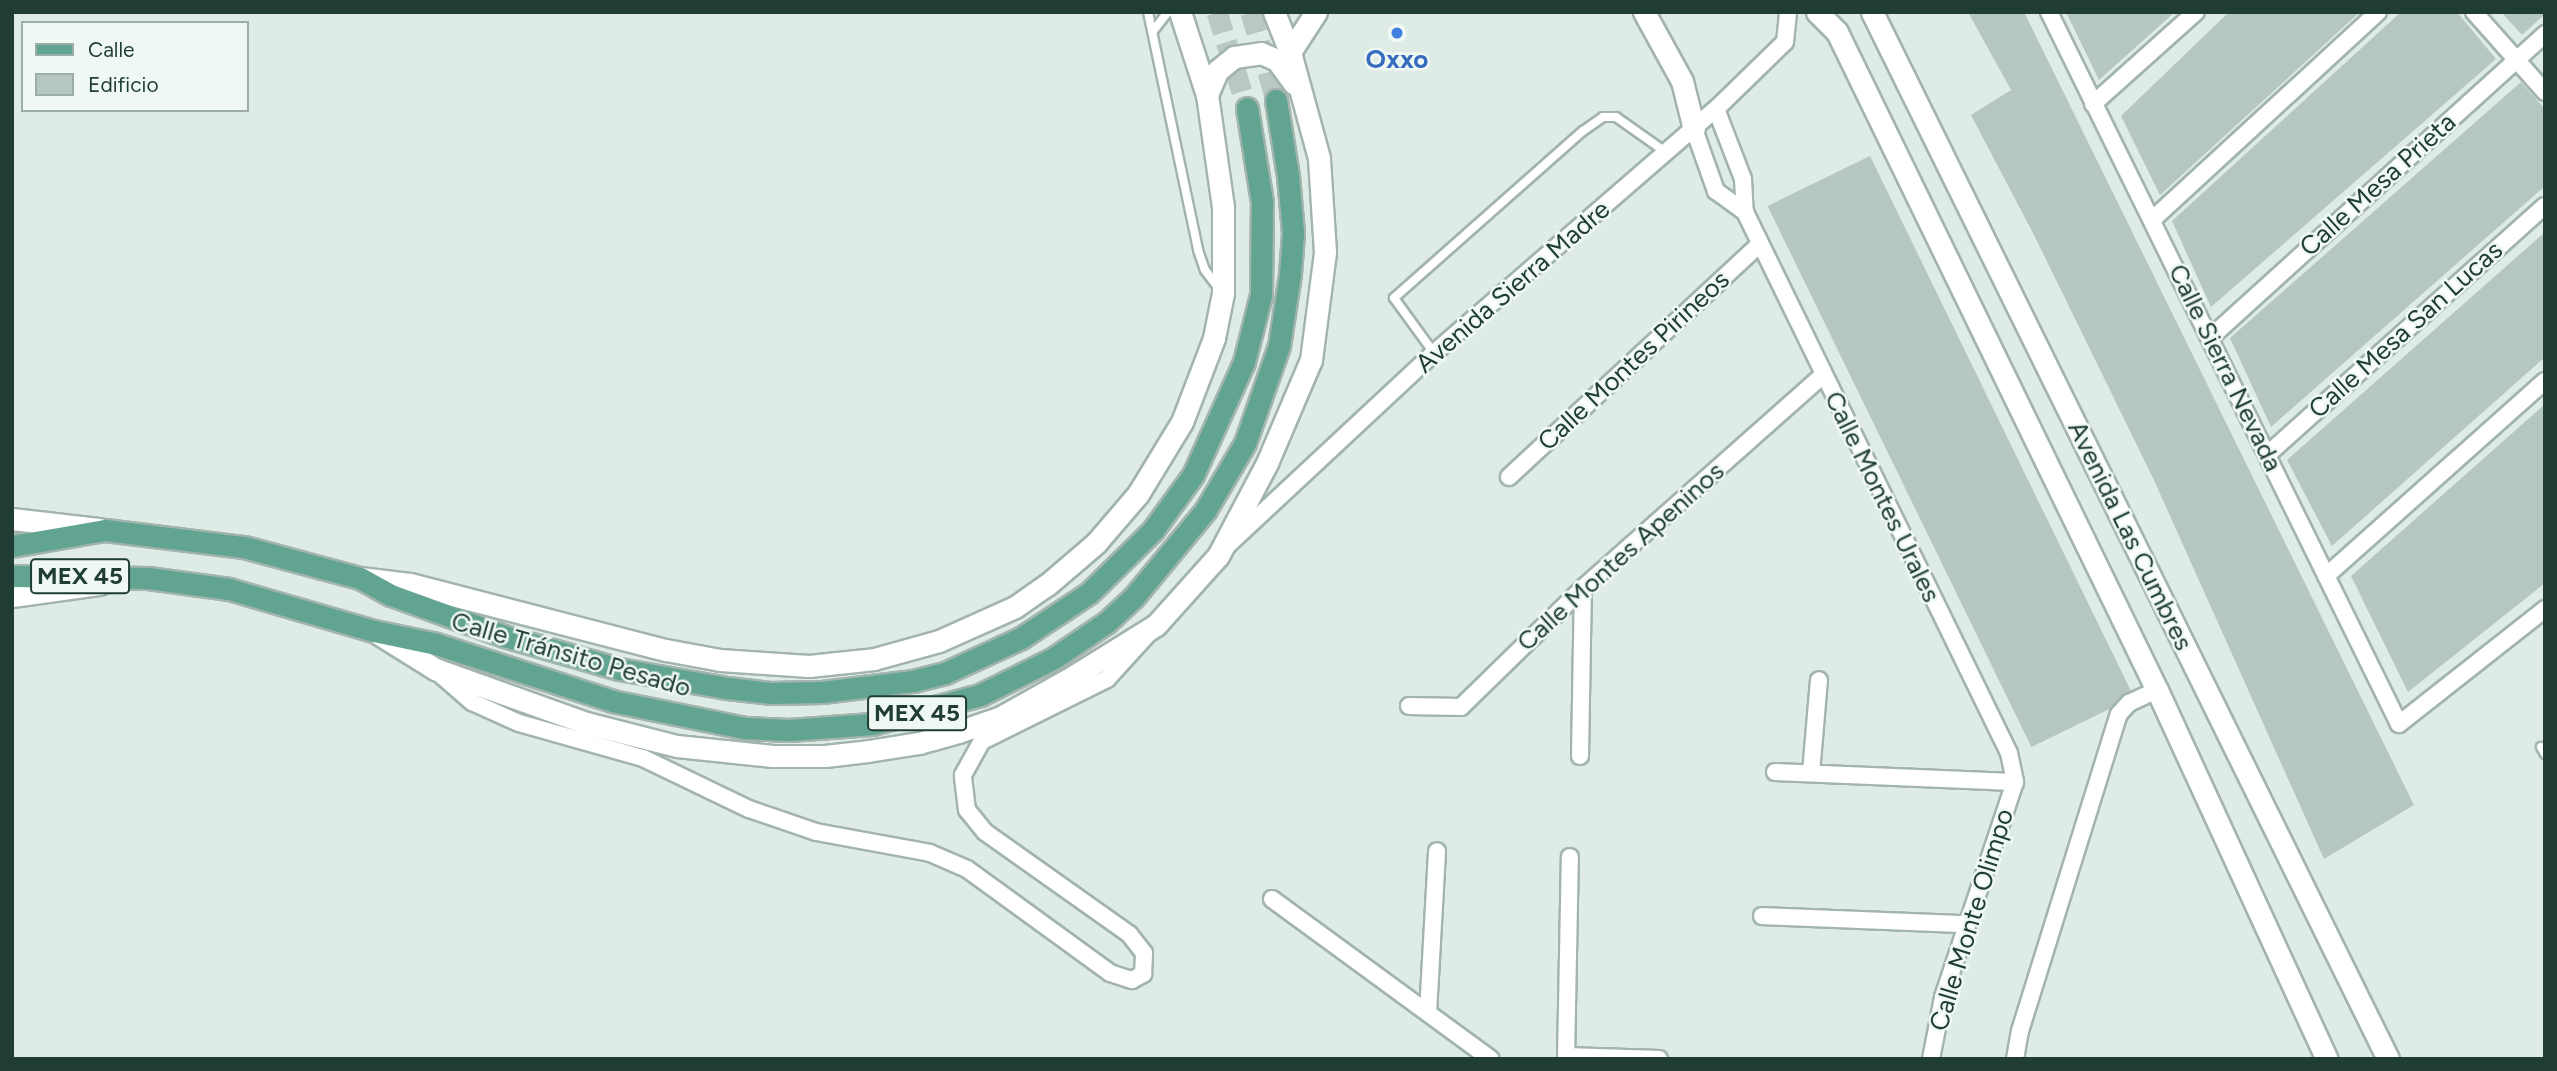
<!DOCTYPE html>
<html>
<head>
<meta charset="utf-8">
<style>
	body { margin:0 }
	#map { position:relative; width:2557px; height:1071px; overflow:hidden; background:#dfece6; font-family:Figtree,sans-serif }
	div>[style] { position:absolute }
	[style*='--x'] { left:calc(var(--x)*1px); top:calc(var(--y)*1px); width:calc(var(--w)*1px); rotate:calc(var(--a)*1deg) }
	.building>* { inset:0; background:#b5c7bf; transform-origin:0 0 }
	.primary-tunnel>* { height:21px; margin-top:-10.5px; transform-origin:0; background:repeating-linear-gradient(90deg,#b9c9c2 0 21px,transparent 0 31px) }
	.roads { filter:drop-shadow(2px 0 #a2b4ad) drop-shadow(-2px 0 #a2b4ad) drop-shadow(0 2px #a2b4ad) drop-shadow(0 -2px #a2b4ad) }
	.lane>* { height:8px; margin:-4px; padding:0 4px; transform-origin:4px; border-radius:4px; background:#fff }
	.street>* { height:16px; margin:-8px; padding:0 8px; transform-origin:8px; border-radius:8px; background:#fff }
	.secondary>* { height:21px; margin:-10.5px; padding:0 10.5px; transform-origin:10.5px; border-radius:10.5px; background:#fff }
	.primary>* { height:21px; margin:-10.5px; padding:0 10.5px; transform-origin:10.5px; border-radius:10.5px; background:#61a491 }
	.dots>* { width:19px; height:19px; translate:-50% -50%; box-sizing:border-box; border:4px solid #f0f8f4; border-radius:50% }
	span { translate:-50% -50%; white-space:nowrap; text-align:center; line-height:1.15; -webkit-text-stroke:5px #f0f8f4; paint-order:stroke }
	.shield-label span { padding:2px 5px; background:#f0f8f4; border:2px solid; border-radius:5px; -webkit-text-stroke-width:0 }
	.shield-label { font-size:24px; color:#1f3d34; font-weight:700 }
	.shop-label { font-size:26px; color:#366cbe; font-weight:700 }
	.street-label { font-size:26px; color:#1f3d34 }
	.frame { position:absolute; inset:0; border:14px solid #1f3d34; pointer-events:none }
	.legend { position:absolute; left:21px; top:21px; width:228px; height:91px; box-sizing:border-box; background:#f0f8f4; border:2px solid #9cada7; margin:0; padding:9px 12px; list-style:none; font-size:21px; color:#1f3d34 }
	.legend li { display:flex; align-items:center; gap:14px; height:35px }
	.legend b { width:35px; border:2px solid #9cada7 }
</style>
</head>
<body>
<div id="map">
	<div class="building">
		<i style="clip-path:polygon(1968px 12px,2024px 12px,2414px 805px,2324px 859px,2153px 478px,2035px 237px,1971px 115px,2011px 90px)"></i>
		<i style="clip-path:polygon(2066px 12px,2175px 12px,2099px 80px)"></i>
		<i style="clip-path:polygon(2229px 12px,2360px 12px,2160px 195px,2121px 116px)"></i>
		<i style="clip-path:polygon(2401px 12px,2457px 12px,2496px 59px,2211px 307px,2172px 221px)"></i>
		<i style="clip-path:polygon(2501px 12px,2545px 12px,2545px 14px,2522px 35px)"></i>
		<i style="clip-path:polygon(2521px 82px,2545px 109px,2545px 186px,2271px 427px,2230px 338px)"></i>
		<i style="left:1870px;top:156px;width:602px;height:114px;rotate:64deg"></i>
		<i style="clip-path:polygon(2545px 232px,2545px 357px,2332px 546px,2287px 460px)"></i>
		<i style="clip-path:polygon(2545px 404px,2545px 583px,2408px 692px,2351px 576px)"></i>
	</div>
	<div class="primary-tunnel">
		<i style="--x:1217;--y:12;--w:101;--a:72.6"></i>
		<i style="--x:1251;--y:12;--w:91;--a:74.1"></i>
	</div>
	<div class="roads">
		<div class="lane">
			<i style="--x:1148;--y:12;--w:243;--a:78.1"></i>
			<i style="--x:1198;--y:250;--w:21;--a:71"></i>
			<i style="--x:1205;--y:270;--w:20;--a:53"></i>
			<i style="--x:1153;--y:31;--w:24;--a:-52"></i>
			<i style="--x:1434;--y:353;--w:68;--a:-126"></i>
			<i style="--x:1394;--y:298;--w:252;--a:-41.5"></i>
			<i style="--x:1583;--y:131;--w:24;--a:-35"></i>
			<i style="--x:1603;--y:117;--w:13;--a:0"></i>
			<i style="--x:1616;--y:117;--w:62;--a:35.2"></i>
			<i style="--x:2541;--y:747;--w:8;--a:60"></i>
		</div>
		<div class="street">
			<i style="--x:2049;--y:12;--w:793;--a:63.82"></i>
			<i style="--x:2399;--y:724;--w:186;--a:-38.2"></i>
			<i style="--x:2474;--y:12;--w:107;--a:48.4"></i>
			<i style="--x:2093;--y:104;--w:138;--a:-41.8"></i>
			<i style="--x:1716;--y:109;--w:75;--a:68.9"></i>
			<i style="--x:1743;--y:179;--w:33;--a:87"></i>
			<i style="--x:1745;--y:212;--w:602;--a:63.99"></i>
			<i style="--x:2009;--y:753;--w:30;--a:78"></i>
			<i style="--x:1694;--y:129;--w:66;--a:70.5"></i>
			<i style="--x:1716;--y:191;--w:36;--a:36"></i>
			<i style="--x:2152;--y:220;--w:307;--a:-42.6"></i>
			<i style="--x:2211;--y:337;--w:451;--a:-42.2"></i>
			<i style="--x:2267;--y:455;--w:373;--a:-41.9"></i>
			<i style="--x:1509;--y:477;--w:342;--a:-42.9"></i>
			<i style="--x:1229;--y:544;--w:280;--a:-43"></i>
			<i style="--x:1434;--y:353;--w:373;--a:-40.9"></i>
			<i style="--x:1716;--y:109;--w:96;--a:-44.2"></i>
			<i style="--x:1785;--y:42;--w:30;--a:-84"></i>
			<i style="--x:2326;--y:576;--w:293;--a:-41.7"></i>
			<i style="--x:442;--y:676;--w:40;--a:41"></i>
			<i style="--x:472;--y:702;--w:51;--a:24.1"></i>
			<i style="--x:519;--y:723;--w:129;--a:15.8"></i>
			<i style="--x:643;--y:758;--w:118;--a:25.7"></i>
			<i style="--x:749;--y:809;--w:71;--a:18.9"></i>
			<i style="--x:816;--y:832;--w:116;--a:10.4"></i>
			<i style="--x:930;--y:853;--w:40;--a:23.4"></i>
			<i style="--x:967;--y:869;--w:177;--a:36"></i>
			<i style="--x:1110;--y:973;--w:23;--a:18"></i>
			<i style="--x:1132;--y:980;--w:13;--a:-29"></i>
			<i style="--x:1143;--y:974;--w:21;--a:-87"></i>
			<i style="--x:1144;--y:953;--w:24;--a:-128"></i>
			<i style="--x:1129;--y:934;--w:176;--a:-144.7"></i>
			<i style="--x:985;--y:832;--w:28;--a:-129"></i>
			<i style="--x:967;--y:810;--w:35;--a:-97"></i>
			<i style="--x:963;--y:775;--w:39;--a:-61"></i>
			<i style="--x:982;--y:741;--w:140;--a:-26.4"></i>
			<i style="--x:1107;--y:679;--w:62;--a:-47.6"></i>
			<i style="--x:1409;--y:706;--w:52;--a:1.1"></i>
			<i style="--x:1461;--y:707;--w:170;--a:-44.3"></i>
			<i style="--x:1583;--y:588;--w:319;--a:-41.6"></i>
			<i style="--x:1580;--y:756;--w:168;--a:-89"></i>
			<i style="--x:1775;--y:772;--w:240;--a:2.4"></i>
			<i style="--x:1811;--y:773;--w:93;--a:-85.1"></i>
			<i style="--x:1272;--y:899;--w:271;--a:36.2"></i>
			<i style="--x:1762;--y:916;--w:203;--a:2.3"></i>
			<i style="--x:1428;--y:1013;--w:162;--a:-86.8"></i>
			<i style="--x:1567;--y:1056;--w:92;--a:1.9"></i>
			<i style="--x:1566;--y:1059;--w:202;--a:-88.9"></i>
			<i style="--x:1931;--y:1059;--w:63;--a:-79"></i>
			<i style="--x:1943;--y:997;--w:227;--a:-71.5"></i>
			<i style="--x:2015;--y:1059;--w:28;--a:-80"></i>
			<i style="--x:2020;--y:1031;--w:332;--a:-72.7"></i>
			<i style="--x:2119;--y:714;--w:15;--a:-48"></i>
			<i style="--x:2129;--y:703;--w:31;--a:-25"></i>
		</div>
		<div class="secondary">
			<i style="--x:1644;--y:12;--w:79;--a:61.2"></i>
			<i style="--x:1682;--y:81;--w:49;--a:76"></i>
			<i style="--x:1817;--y:12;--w:28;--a:45"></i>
			<i style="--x:1837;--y:32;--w:732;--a:64.07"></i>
			<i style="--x:2157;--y:690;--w:406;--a:65.3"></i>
			<i style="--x:1872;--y:12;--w:1167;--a:63.76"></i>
			<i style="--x:1290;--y:52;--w:48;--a:-57"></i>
			<i style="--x:1207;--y:95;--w:26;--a:-67"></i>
			<i style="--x:1217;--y:71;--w:22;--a:-39"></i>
			<i style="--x:1234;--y:57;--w:27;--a:-8"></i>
			<i style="--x:1261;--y:53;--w:17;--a:24"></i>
			<i style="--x:1277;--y:60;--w:29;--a:54"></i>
			<i style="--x:12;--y:519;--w:89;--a:6.5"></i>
			<i style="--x:360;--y:578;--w:50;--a:6.8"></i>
			<i style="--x:410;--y:584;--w:264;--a:14.5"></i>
			<i style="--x:666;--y:650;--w:55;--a:10.5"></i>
			<i style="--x:720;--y:660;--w:89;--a:3.9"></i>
			<i style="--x:809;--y:666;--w:65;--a:-6.1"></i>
			<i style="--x:874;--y:659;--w:67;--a:-15.5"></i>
			<i style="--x:939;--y:641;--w:83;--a:-24.1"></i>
			<i style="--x:1015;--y:607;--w:39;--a:-35"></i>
			<i style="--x:1047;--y:585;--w:65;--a:-40.6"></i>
			<i style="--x:1096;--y:543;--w:65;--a:-49.4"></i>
			<i style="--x:1138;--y:494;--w:84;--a:-58.6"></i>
			<i style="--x:1182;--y:422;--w:90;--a:-69.1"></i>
			<i style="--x:1214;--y:338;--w:46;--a:-78.7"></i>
			<i style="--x:1223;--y:293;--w:86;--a:-90"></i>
			<i style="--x:1223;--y:207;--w:113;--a:-98.1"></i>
			<i style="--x:1207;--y:95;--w:87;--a:-108"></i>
			<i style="--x:12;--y:596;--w:89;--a:-7.8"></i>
			<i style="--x:376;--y:632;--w:70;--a:32.1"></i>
			<i style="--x:435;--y:669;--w:160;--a:19.7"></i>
			<i style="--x:586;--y:723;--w:94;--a:14.2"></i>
			<i style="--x:677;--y:746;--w:96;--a:6"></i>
			<i style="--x:772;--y:756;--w:53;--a:0"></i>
			<i style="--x:825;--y:756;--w:43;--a:-6.6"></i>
			<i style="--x:868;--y:751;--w:52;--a:-8.9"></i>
			<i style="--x:919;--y:743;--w:41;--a:-15.8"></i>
			<i style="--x:958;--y:732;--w:46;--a:-19.2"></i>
			<i style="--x:1001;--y:717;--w:84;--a:-29.3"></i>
			<i style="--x:1074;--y:676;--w:97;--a:-31.9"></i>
			<i style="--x:1156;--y:625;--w:93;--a:-48.1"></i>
			<i style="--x:1218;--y:556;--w:105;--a:-62.2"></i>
			<i style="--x:1267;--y:463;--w:112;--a:-66.9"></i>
			<i style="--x:1311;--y:360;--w:109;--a:-82.6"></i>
			<i style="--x:1325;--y:252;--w:94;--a:-93.7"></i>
			<i style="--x:1319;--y:158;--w:110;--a:-105.3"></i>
			<i style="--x:1290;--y:52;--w:43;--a:-111.8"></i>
		</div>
		<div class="primary">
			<i style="--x:12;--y:546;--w:94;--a:-9.8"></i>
			<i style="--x:105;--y:530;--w:140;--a:7"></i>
			<i style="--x:244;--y:547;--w:120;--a:15"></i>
			<i style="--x:360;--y:578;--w:35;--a:29"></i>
			<i style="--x:391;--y:595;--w:120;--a:19.9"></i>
			<i style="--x:504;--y:636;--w:120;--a:16"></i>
			<i style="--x:619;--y:669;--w:110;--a:10"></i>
			<i style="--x:727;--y:688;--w:43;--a:6.6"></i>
			<i style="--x:770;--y:693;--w:52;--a:-1.1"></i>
			<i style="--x:822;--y:692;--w:92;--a:-6.9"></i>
			<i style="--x:913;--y:681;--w:33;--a:-14"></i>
			<i style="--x:945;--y:673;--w:84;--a:-24.7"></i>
			<i style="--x:1021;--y:638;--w:82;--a:-33.5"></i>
			<i style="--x:1089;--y:593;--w:90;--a:-44.5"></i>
			<i style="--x:1153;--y:530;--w:68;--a:-54"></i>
			<i style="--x:1193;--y:475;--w:124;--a:-65.7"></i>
			<i style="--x:1244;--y:362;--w:69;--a:-75.8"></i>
			<i style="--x:1261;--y:295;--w:93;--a:-89.4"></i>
			<i style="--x:1262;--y:202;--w:95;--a:-99.1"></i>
			<i style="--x:12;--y:576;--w:136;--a:0.8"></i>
			<i style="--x:148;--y:578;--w:82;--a:7.7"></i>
			<i style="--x:229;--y:589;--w:151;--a:16.2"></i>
			<i style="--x:374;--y:631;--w:63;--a:11.8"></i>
			<i style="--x:436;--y:644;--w:185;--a:17.9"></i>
			<i style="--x:612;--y:701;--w:136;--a:11.5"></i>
			<i style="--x:745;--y:728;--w:44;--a:2.6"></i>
			<i style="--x:789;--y:730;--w:83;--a:-4.1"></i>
			<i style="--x:872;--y:724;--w:112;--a:-15"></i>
			<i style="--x:980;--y:695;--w:83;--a:-26.6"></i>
			<i style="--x:1054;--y:658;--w:64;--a:-34.2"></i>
			<i style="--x:1107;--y:622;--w:35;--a:-43"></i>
			<i style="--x:1133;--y:598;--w:113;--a:-50.4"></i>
			<i style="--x:1205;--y:511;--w:79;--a:-59.5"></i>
			<i style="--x:1245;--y:443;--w:103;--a:-70.7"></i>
			<i style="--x:1279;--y:346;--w:73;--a:-81.3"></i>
			<i style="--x:1290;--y:274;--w:41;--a:-85.8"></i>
			<i style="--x:1293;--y:233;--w:57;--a:-95"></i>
			<i style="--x:1288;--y:176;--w:77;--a:-99"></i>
		</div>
	</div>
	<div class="dots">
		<i style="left:1397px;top:33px;background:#3f7fe0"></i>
	</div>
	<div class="shield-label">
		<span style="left:80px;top:576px">MEX 45</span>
		<span style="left:917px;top:713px">MEX 45</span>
	</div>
	<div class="shop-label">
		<span style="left:1397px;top:60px">Oxxo</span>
	</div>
	<div class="street-label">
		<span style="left:2378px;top:185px;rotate:-42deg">Calle Mesa Prieta</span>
		<span style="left:1513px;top:287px;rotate:-41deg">Avenida Sierra Madre</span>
		<span style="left:2406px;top:330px;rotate:-42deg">Calle Mesa San Lucas</span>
		<span style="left:1634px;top:361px;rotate:-43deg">Calle Montes Pirineos</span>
		<span style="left:2225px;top:368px;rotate:64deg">Calle Sierra Nevada</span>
		<span style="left:1882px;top:497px;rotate:64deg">Calle Montes Urales</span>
		<span style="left:2130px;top:536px;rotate:64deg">Avenida Las Cumbres</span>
		<span style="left:1621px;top:557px;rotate:-42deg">Calle Montes Apeninos</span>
		<span style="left:571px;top:655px;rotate:16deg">Calle Tránsito Pesado</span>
		<span style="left:1972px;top:920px;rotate:-73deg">Calle Monte Olimpo</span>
	</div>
	<div class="frame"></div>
	<ul class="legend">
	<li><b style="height:9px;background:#61a491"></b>Calle</li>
	<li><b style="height:19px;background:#b5c7bf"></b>Edificio</li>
	</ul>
</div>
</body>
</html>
